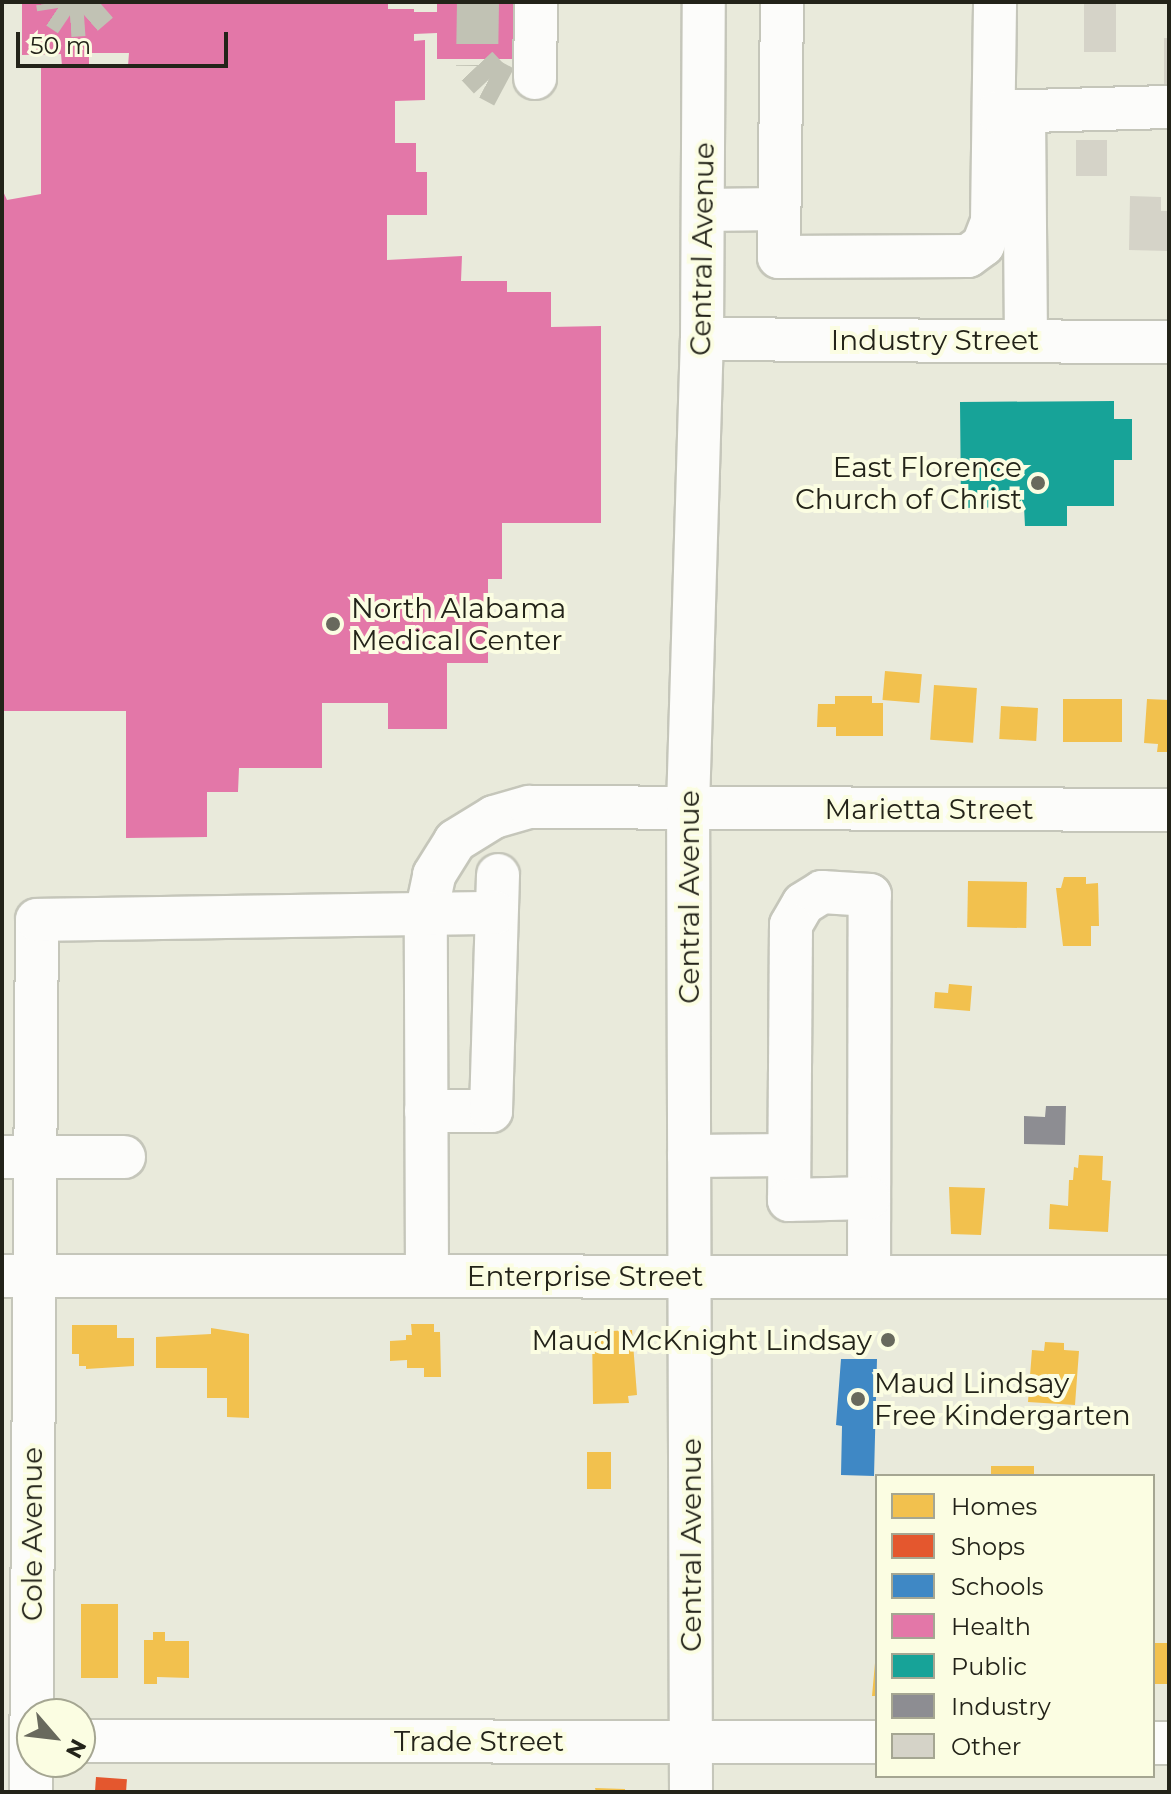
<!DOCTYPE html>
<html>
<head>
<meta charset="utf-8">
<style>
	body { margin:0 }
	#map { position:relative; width:1171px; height:1794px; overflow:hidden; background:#e9eadb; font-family:Montserrat,sans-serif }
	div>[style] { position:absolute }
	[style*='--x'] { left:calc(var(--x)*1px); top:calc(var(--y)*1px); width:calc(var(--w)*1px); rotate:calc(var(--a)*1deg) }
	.homes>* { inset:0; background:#f2c14e; transform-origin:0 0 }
	.shops>* { inset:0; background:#e4572e; transform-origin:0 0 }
	.schools>* { inset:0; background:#3f88c5 }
	.health>* { inset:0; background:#e377a8 }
	.public>* { inset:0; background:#17a398 }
	.industry>* { inset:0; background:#8d8d92 }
	.building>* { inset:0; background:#d5d3c8; transform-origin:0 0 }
	.minor-tunnel>* { height:42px; margin-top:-21px; transform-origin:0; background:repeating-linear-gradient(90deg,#c1c2b4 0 42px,transparent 0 63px) }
	.roads { filter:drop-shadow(2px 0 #c5c6ba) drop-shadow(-2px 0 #c5c6ba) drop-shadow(0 2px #c5c6ba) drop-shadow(0 -2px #c5c6ba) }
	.minor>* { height:42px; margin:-21px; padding:0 21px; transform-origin:21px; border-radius:21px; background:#fcfcfa }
	.dots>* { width:22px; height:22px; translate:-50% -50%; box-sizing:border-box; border:4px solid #fbfde2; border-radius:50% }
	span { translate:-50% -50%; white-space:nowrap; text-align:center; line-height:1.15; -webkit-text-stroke:8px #fbfde2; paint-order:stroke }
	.street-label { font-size:28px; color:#232319 }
	.poi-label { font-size:28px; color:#232319 }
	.right { translate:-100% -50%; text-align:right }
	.left { translate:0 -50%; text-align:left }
	.frame { position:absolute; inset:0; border:4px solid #232319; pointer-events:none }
	.legend { position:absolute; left:875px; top:1474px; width:280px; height:304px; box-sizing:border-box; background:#fbfde2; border:2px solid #a5a692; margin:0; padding:10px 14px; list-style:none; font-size:24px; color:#232319 }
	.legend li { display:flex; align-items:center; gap:16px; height:40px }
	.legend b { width:40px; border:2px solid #a5a692 }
	.north { position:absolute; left:16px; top:1698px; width:80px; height:80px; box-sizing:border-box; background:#fbfde2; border:2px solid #a5a692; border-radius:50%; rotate:118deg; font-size:22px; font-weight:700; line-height:32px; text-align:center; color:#232319 }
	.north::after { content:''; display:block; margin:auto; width:28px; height:36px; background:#68695d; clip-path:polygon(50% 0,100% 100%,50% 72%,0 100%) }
	.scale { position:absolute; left:16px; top:32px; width:212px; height:36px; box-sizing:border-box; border:4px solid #232319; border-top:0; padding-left:10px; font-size:24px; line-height:28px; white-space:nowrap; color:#232319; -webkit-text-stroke:6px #fbfde2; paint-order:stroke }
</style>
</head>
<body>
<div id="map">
	<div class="homes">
		<i style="left:885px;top:671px;width:37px;height:29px;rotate:5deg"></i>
		<i style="left:934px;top:685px;width:43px;height:55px;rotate:4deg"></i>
		<i style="clip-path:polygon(835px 696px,872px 696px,872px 703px,883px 703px,883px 736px,836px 736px,836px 727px,817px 727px,818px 704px,835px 704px)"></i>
		<i style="left:1063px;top:699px;width:59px;height:43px"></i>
		<i style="clip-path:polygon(1147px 699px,1169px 700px,1169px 752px,1157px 752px,1158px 744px,1144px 743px)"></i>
		<i style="left:1001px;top:706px;width:37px;height:33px;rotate:3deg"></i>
		<i style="clip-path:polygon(1064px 877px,1086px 877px,1086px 884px,1098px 883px,1099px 926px,1091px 926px,1091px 946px,1063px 946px,1056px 888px,1061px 888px)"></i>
		<i style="left:968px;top:881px;width:59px;height:46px;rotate:1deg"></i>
		<i style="clip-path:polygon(949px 984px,972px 986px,970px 1011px,934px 1008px,935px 992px,948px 993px)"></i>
		<i style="clip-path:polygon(1079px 1155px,1103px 1156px,1102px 1180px,1111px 1181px,1108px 1232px,1049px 1229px,1050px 1204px,1068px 1206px,1069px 1180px,1073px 1180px,1074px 1167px,1078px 1168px)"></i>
		<i style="clip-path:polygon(949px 1187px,985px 1188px,981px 1235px,951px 1234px)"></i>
		<i style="clip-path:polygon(411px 1324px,434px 1324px,434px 1332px,440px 1332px,441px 1377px,424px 1377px,424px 1368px,407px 1368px,407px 1360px,390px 1361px,390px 1341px,406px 1340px,406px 1335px,412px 1335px)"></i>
		<i style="clip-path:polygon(72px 1325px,117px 1325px,117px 1338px,134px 1338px,134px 1366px,86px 1369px,86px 1366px,79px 1366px,79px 1354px,72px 1354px)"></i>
		<i style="clip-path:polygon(211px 1328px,249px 1334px,249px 1418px,227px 1417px,227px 1398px,207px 1398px,207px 1368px,156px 1368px,156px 1337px,211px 1334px)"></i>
		<i style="clip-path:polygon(632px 1330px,637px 1395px,628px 1396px,629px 1403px,593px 1404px,592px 1332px)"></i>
		<i style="clip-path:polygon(1045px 1342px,1064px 1343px,1064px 1350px,1079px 1351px,1075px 1405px,1028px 1402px,1032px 1350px,1044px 1351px)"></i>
		<i style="left:587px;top:1452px;width:24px;height:37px"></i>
		<i style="left:991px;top:1466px;width:43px;height:10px"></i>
		<i style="left:81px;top:1604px;width:37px;height:74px"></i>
		<i style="clip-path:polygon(153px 1632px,165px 1632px,165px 1641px,189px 1641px,189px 1678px,157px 1677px,157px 1684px,144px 1684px,144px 1640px,153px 1640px)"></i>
		<i style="left:1153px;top:1643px;width:15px;height:41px"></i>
		<i style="clip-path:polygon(875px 1663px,877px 1664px,877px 1696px,872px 1696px)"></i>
		<i style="clip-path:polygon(595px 1788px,625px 1789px,625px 1792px,596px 1792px)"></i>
	</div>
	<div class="shops">
		<i style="left:96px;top:1777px;width:31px;height:15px;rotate:4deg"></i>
	</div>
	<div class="schools">
		<i style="clip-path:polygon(841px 1359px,877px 1359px,874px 1476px,841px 1475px,842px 1426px,836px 1425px)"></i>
	</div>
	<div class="health">
		<i style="clip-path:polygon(evenodd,22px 2px,388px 2px,388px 9px,414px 9px,414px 12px,437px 12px,437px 2px,513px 2px,513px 59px,437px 59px,437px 33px,414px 34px,414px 41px,425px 40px,425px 100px,395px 101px,395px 143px,416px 143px,416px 172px,427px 172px,427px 215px,387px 215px,387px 260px,462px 256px,461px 281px,507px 281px,507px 292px,551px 292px,551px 327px,601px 326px,601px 523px,502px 523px,502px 579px,488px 579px,488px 663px,447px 663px,447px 729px,388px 729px,388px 703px,322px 703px,322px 768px,239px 768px,238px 792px,207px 792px,207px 837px,126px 838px,126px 711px,2px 711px,2px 189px,7px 200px,41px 194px,41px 66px,62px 66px,61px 54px,22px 55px,22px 2px,89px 53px,129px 53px,128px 66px,89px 66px,89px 53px)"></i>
	</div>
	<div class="public">
		<i style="clip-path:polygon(1114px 401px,1114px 419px,1132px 419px,1132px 460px,1114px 460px,1114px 506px,1067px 506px,1067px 526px,1025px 526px,1024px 507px,961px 508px,960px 402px)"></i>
	</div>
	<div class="industry">
		<i style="clip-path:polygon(1046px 1106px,1066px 1106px,1065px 1145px,1024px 1144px,1024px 1116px,1045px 1117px)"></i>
	</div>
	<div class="building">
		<i style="left:1084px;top:2px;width:32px;height:50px"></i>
		<i style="left:1164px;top:38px;width:5px;height:46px"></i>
		<i style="left:1076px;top:140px;width:31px;height:36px"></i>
		<i style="clip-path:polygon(1130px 196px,1161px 197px,1161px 211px,1169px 211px,1169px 251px,1129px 250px)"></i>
	</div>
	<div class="minor-tunnel">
		<i style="--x:57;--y:2;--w:6;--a:81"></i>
		<i style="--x:58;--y:8;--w:14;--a:34"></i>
		<i style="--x:70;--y:16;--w:14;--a:-4"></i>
		<i style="--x:84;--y:15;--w:20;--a:-41"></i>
		<i style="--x:478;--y:2;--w:64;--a:90.9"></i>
		<i style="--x:477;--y:66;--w:18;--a:47"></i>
		<i style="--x:489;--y:79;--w:17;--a:28"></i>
	</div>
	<div class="roads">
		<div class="minor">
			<i style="--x:782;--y:2;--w:255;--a:90.7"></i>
			<i style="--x:779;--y:257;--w:189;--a:-0.3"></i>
			<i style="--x:968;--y:256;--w:19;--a:-36"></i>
			<i style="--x:983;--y:245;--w:26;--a:-69"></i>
			<i style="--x:992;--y:221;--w:219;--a:-89.2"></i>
			<i style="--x:535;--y:78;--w:76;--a:-89.2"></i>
			<i style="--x:1024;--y:111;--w:230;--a:89.5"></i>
			<i style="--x:998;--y:112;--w:171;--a:-1.7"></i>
			<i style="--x:703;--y:210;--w:76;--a:-0.8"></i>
			<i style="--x:702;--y:339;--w:467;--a:0.4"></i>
			<i style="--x:426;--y:1111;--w:65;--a:0"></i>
			<i style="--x:491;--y:1111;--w:236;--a:-88.3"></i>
			<i style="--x:689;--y:1156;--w:100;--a:-0.6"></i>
			<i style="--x:2;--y:1157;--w:122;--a:0"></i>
			<i style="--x:2;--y:1276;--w:1167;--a:0.05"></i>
			<i style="--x:427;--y:1276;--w:362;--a:-90.2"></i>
			<i style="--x:426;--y:914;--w:40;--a:-78"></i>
			<i style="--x:434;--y:875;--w:40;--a:-58"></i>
			<i style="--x:455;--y:841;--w:46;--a:-31.6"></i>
			<i style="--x:494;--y:817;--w:37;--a:-16"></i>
			<i style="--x:530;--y:807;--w:639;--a:0.27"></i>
			<i style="--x:869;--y:1277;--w:382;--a:-89.9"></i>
			<i style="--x:870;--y:895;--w:48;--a:-176.4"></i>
			<i style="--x:822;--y:892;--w:22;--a:148"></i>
			<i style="--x:803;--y:904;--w:24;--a:120"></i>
			<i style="--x:791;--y:925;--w:275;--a:90.4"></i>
			<i style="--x:789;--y:1200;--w:80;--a:-1.4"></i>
			<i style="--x:80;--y:1741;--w:797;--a:0.07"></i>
			<i style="--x:1153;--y:1743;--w:16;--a:0"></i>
			<i style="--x:31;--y:1792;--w:872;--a:-89.61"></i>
			<i style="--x:37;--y:920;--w:459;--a:-0.9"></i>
			<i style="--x:691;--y:1792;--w:985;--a:-90.17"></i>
			<i style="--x:688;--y:807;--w:468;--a:-88.3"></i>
			<i style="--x:702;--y:339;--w:337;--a:-89.7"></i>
		</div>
	</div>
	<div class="dots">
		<i style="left:1038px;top:483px;background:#68695d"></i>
		<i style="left:333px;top:624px;background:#68695d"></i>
		<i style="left:888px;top:1340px;background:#68695d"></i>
		<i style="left:858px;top:1399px;background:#68695d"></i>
	</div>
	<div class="street-label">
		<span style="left:702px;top:249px;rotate:-89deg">Central Avenue</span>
		<span style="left:935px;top:340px">Industry Street</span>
		<span style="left:929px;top:809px">Marietta Street</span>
		<span style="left:689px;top:897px;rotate:-90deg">Central Avenue</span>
		<span style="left:585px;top:1276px">Enterprise Street</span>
		<span style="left:32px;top:1534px;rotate:-90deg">Cole Avenue</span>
		<span style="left:691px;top:1545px;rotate:-90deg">Central Avenue</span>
		<span style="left:479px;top:1741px">Trade Street</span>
	</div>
	<div class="poi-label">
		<span class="right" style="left:1022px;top:483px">East Florence<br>Church of Christ</span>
		<span class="left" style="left:351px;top:624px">North Alabama<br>Medical Center</span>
		<span class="right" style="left:872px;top:1340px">Maud McKnight Lindsay</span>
		<span class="left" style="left:874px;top:1399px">Maud Lindsay<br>Free Kindergarten</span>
	</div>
	<div class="frame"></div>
	<ul class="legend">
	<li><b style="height:22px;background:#f2c14e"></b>Homes</li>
	<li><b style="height:22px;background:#e4572e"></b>Shops</li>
	<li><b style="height:22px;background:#3f88c5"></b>Schools</li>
	<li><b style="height:22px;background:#e377a8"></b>Health</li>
	<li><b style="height:22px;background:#17a398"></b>Public</li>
	<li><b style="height:22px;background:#8d8d92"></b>Industry</li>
	<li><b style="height:22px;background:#d5d3c8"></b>Other</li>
	</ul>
	<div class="north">N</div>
	<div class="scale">50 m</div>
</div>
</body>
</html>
